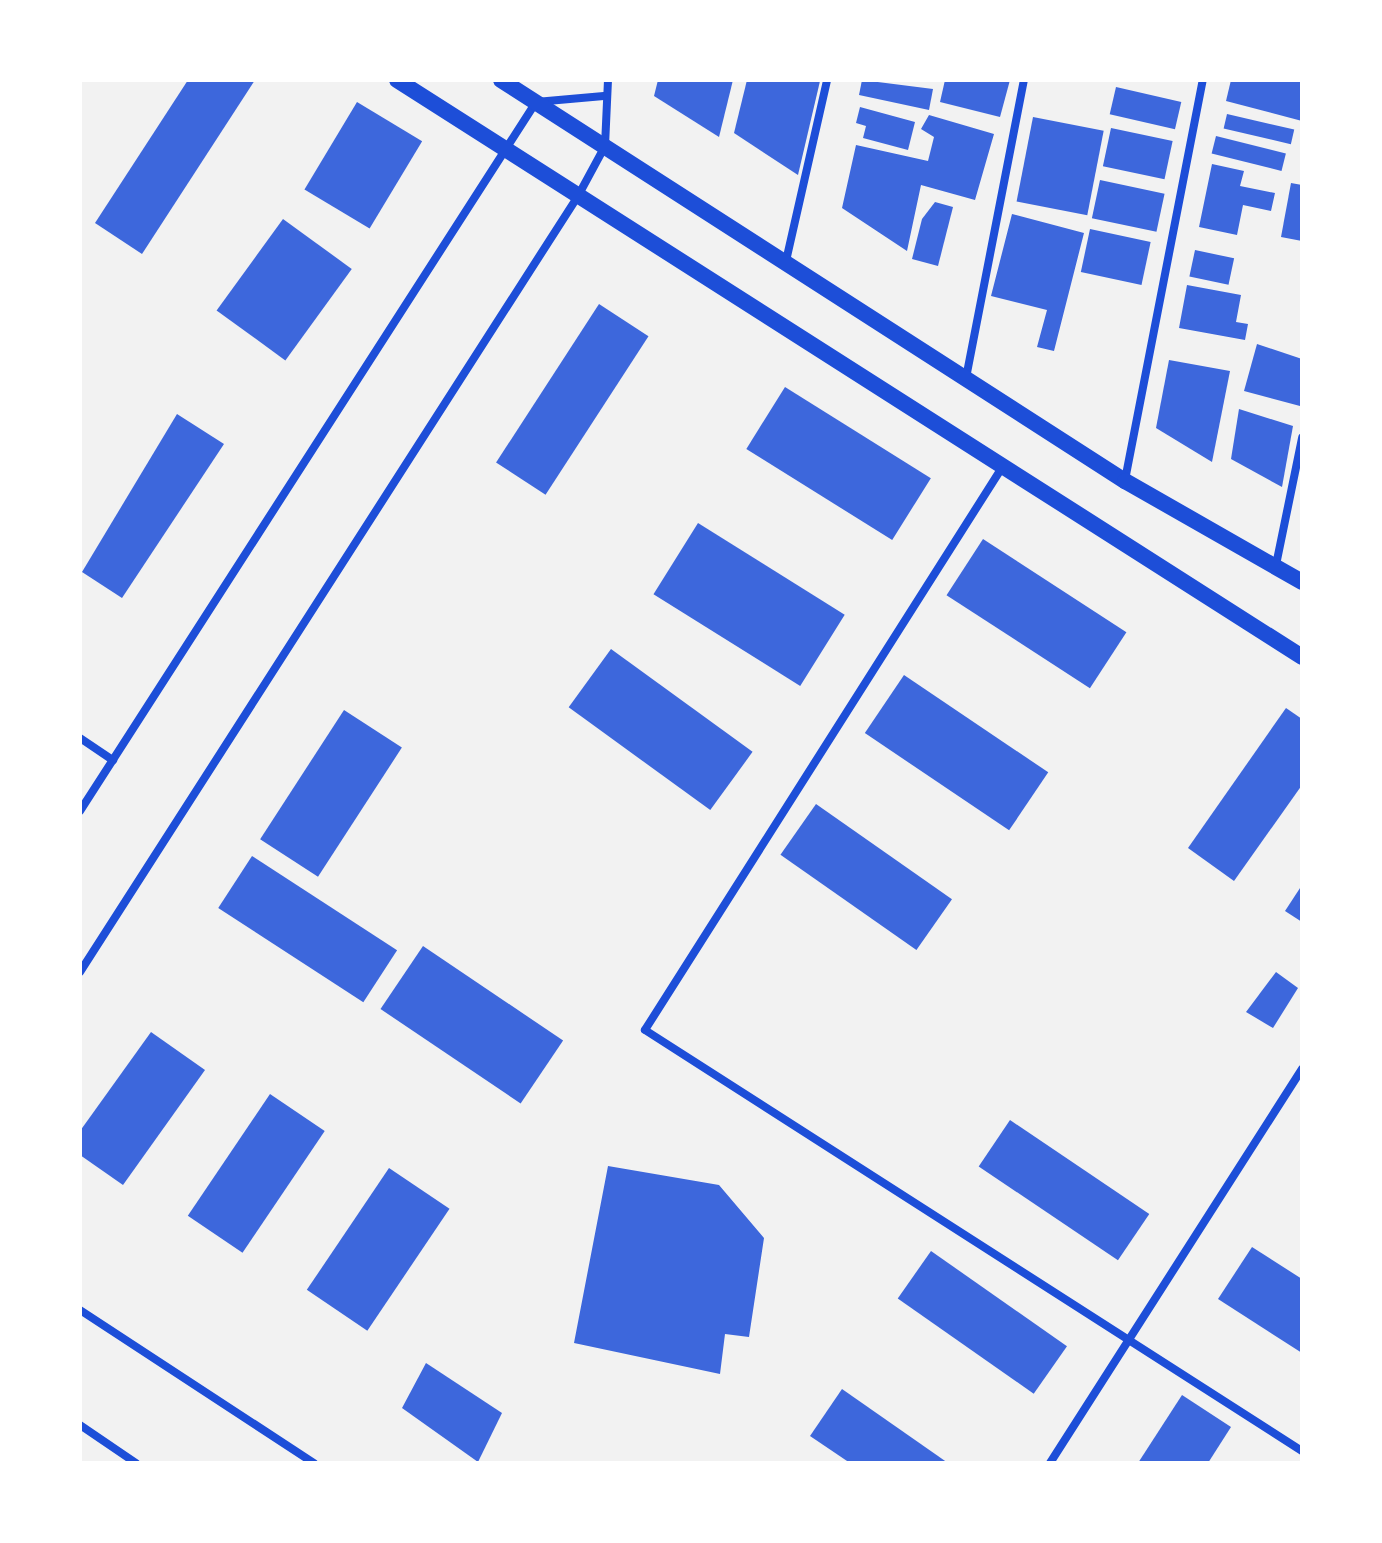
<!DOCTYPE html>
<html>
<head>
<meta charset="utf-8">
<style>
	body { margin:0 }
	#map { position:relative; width:1382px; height:1543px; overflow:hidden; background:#f2f2f2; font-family:Jost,sans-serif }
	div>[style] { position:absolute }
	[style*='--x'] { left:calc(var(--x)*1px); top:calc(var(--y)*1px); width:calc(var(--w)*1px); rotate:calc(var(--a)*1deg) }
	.building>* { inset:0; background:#3d67dc; transform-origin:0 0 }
	.minor>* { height:8px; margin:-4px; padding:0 4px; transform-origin:4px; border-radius:4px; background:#1d4ed8 }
	.secondary>* { height:16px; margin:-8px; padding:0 8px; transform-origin:8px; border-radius:8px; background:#1d4ed8 }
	span { translate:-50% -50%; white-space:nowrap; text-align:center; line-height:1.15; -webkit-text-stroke:6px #fff; paint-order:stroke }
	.frame { position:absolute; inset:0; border:82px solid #fff; pointer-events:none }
</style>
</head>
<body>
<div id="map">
	<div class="building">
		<i style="clip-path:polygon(188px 80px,255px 80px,142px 254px,95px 223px)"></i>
		<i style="clip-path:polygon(658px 80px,733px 80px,719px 137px,654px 96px)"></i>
		<i style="clip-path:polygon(747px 80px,820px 81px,798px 175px,734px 133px)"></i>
		<i style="clip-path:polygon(862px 80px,933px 89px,929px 110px,859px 95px)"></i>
		<i style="clip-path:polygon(945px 80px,1010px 80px,1000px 117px,940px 102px)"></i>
		<i style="clip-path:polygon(1231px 80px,1302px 80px,1302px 121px,1226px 101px)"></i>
		<i style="left:1116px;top:87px;width:67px;height:28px;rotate:13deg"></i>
		<i style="left:357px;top:102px;width:76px;height:102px;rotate:31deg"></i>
		<i style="clip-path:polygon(860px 107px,915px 122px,908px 150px,863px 138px,866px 126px,856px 123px)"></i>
		<i style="left:1227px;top:114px;width:69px;height:15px;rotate:13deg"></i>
		<i style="clip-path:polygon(929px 115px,994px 134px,975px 200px,921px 185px,907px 251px,842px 208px,856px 145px,928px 161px,934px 137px,921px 129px)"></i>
		<i style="left:1033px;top:117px;width:72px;height:86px;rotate:11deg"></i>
		<i style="left:1111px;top:128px;width:63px;height:39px;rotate:12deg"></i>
		<i style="left:1216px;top:136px;width:72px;height:18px;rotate:14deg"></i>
		<i style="clip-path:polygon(1212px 164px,1244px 171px,1240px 186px,1275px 193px,1271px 211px,1243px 205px,1237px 235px,1199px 227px)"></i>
		<i style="left:1100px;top:180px;width:66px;height:39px;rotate:12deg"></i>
		<i style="clip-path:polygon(1291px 183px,1302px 185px,1302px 241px,1281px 237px)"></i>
		<i style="clip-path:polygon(935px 202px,953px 207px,938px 266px,912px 259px,922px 219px)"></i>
		<i style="clip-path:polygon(1012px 214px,1084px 233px,1054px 351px,1037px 347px,1047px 310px,991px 296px)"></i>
		<i style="left:283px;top:219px;width:85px;height:113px;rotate:36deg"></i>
		<i style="left:1090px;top:229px;width:62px;height:44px;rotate:12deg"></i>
		<i style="left:1195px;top:250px;width:40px;height:27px;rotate:12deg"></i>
		<i style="clip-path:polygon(1187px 285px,1241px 295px,1236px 322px,1248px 324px,1245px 340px,1179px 328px)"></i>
		<i style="left:599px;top:304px;width:59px;height:189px;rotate:33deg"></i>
		<i style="clip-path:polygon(1257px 344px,1302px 359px,1300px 406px,1244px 391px)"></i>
		<i style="clip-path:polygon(1169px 360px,1230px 371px,1212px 462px,1156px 428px)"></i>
		<i style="left:785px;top:387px;width:172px;height:73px;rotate:32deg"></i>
		<i style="clip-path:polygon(1239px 409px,1293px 426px,1282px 487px,1231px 459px)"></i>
		<i style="clip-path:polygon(177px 414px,224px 444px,122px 598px,82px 572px)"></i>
		<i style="left:698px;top:523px;width:173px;height:84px;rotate:32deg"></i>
		<i style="left:983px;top:539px;width:171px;height:67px;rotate:33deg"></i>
		<i style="left:611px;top:649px;width:175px;height:72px;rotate:36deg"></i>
		<i style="left:904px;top:675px;width:174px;height:70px;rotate:34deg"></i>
		<i style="clip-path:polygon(1286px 708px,1302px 719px,1302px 785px,1234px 881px,1188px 848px)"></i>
		<i style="left:344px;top:710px;width:69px;height:154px;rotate:33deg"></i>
		<i style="left:816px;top:804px;width:166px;height:62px;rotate:35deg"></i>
		<i style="left:252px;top:856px;width:173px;height:62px;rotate:33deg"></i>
		<i style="clip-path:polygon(1302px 885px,1302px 922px,1285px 911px)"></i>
		<i style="left:423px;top:946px;width:169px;height:76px;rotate:34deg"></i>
		<i style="clip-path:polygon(1276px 972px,1298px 988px,1273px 1028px,1246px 1012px)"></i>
		<i style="clip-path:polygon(151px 1032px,205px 1070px,123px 1185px,80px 1155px,80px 1131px)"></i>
		<i style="left:270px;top:1094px;width:66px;height:147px;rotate:34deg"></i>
		<i style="left:1010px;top:1120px;width:168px;height:56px;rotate:34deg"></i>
		<i style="clip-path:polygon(608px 1166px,719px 1185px,764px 1238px,749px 1337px,725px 1334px,720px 1374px,574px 1343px)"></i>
		<i style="left:389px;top:1168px;width:73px;height:147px;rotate:34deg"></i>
		<i style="clip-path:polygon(1252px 1247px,1302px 1279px,1302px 1353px,1218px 1299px)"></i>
		<i style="left:931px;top:1251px;width:166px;height:58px;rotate:35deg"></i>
		<i style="clip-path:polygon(426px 1363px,502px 1413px,478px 1462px,402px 1408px)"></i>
		<i style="clip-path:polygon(842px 1389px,948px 1463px,850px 1463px,810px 1436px)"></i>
		<i style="clip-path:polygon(1182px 1395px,1231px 1427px,1208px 1463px,1138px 1463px)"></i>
	</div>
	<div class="minor">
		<i style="--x:786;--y:261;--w:186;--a:-77.2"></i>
		<i style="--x:966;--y:378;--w:304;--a:-79"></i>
		<i style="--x:1003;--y:466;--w:668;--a:122.41"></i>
		<i style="--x:645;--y:1030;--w:780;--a:32.65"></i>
		<i style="--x:1125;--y:480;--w:408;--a:-79"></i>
		<i style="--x:1276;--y:565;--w:130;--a:-78.4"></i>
		<i style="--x:80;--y:738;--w:40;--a:34"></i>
		<i style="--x:80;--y:811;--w:843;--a:-57.25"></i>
		<i style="--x:536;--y:102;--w:68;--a:-5"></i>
		<i style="--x:80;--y:972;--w:922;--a:-57.31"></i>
		<i style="--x:578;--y:196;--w:57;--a:-61.6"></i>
		<i style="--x:605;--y:146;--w:66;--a:-87.4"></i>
		<i style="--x:80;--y:1310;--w:280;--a:33.2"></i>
		<i style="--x:80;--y:1425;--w:68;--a:34.2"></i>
		<i style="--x:1050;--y:1463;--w:468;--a:-57.4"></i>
	</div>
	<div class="secondary">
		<i style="--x:397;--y:80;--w:1073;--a:32.52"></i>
		<i style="--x:501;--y:80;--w:742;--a:32.73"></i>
		<i style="--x:1125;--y:481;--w:204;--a:29.7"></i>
	</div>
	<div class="frame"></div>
</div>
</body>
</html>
